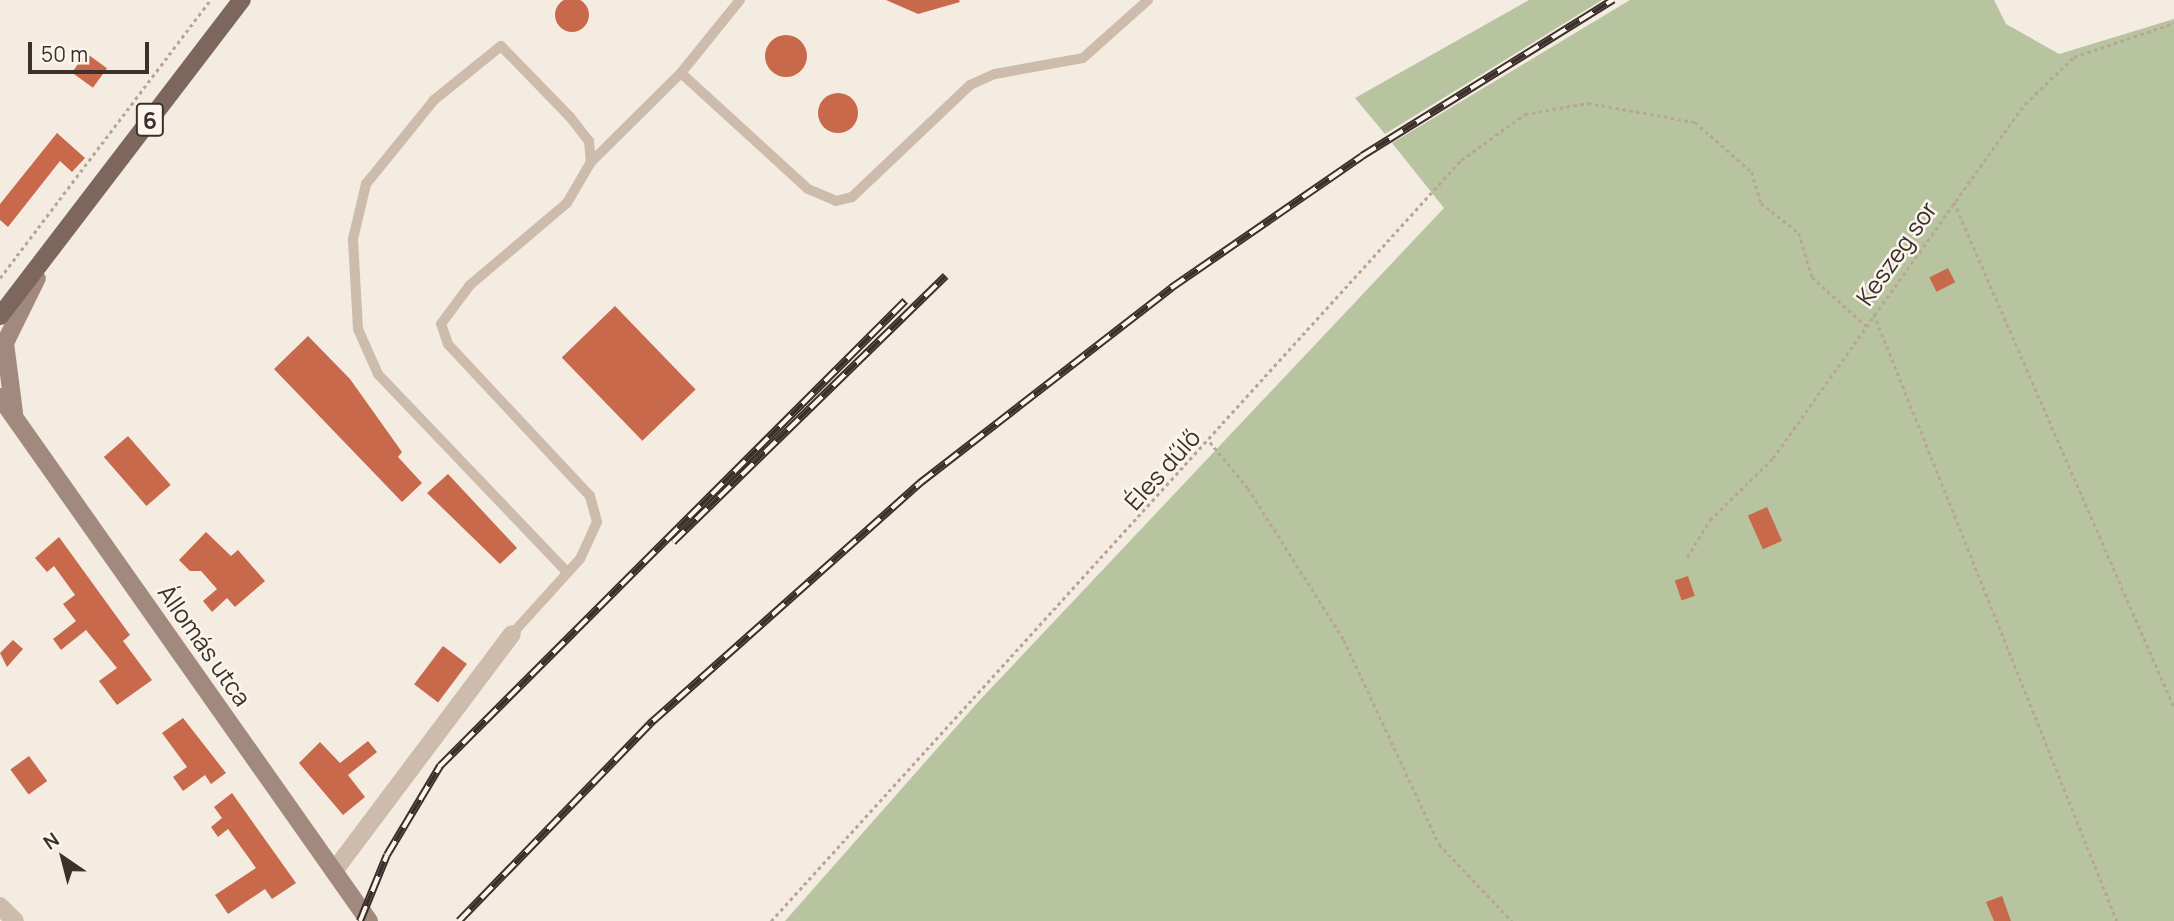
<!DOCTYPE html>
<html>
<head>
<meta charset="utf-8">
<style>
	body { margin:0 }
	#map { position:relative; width:2174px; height:921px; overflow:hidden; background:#f4ebe1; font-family:Manrope,sans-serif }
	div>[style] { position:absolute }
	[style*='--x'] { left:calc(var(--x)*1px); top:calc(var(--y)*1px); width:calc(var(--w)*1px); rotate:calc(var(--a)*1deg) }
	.green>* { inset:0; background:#b8c4a0 }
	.building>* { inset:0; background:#c8694b; transform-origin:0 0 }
	.round { border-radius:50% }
	.path>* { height:2.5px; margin-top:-1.25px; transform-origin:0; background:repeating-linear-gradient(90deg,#b9a596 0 3.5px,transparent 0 7px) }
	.lane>* { height:10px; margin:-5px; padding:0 5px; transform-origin:5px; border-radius:5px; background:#cdbbac }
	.street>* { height:18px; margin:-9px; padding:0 9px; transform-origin:9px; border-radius:9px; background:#cdbbac }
	.secondary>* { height:18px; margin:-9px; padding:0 9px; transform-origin:9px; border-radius:9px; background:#a18a7d }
	.primary>* { height:18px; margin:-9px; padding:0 9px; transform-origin:9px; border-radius:9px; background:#7d675c }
	.rail>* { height:8px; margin-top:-4px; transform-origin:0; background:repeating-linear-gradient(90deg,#fbf5ee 0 16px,#3b302b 0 32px); box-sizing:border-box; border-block:2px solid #3b302b }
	span { translate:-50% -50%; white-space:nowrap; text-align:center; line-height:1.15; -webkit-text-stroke:5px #fbf5ee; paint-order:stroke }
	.shield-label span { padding:2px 5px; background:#fbf5ee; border:2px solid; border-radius:5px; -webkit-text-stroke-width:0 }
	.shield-label { font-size:23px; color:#3b302b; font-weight:700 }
	.street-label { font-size:24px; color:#3b302b }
	.north { position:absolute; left:28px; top:823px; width:70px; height:70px; -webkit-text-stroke:5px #fbf5ee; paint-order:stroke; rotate:325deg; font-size:19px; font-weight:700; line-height:28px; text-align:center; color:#3b302b }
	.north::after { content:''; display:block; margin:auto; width:24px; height:32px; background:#3b302b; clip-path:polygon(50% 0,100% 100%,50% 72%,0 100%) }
	.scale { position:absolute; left:28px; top:42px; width:121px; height:32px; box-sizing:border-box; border:4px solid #3b302b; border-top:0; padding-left:9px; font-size:21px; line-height:24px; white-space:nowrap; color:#3b302b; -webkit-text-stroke:5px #fbf5ee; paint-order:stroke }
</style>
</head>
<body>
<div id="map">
	<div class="green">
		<i style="clip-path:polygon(1529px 0,1602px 0,1385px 134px,1355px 98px)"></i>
		<i style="clip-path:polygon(1630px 0,1994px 0,2006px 24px,2059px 54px,2174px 19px,2174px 921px,785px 921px,979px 701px,1444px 208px,1392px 143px)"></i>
	</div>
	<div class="building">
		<i class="round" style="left:555px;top:-2px;width:34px;height:34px"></i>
		<i style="clip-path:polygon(886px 0,959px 0,960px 2px,918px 14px)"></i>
		<i class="round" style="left:765px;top:35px;width:42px;height:42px"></i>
		<i style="left:86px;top:53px;width:26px;height:24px;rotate:36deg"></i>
		<i class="round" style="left:818px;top:93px;width:40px;height:40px"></i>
		<i style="clip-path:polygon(57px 133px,85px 158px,72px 172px,60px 161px,8px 227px,0 220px,0 204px)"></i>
		<i style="left:1948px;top:268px;width:16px;height:21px;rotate:63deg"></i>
		<i style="left:615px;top:306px;width:116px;height:74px;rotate:46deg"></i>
		<i style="clip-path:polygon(308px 336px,350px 379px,402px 452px,398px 457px,422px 483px,402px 502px,274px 369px)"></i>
		<i style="left:128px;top:436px;width:65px;height:32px;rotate:49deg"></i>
		<i style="clip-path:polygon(448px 474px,517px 548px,500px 564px,427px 493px)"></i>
		<i style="left:1767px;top:507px;width:37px;height:21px;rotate:66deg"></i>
		<i style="clip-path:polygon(206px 532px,231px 556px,238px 550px,265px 581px,235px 607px,227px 598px,212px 612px,203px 601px,217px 589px,201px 571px,190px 571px,179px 560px)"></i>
		<i style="clip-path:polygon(59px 537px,130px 635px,123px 641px,152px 680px,117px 705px,99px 681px,117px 668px,86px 630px,61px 650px,53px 639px,76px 621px,63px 604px,75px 595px,54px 566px,47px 572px,35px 558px)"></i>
		<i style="left:1688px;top:576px;width:21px;height:14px;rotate:71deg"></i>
		<i style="clip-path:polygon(13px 640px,23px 649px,7px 667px,0 653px)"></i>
		<i style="left:443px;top:646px;width:30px;height:48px;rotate:37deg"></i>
		<i style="clip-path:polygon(183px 718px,226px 773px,211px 784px,205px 775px,183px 791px,173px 777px,187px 767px,162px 733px)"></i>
		<i style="clip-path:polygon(368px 741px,377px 752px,348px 775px,365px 797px,343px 815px,299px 763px,320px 742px,340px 763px)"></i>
		<i style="left:29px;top:756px;width:31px;height:23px;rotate:54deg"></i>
		<i style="clip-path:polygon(232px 793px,296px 883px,272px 899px,265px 889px,228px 914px,215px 895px,256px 868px,228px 829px,218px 837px,211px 827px,222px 818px,214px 807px)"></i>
		<i style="clip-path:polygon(2002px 896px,2011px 921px,1994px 921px,1986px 902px)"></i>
	</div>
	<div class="path">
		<i style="--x:1954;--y:202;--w:551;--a:66.46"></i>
		<i style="--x:0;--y:278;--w:348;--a:-52.9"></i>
		<i style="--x:1874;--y:314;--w:654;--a:68.18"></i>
		<i style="--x:1210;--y:442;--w:60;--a:50.4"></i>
		<i style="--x:1248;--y:488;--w:180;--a:57.7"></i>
		<i style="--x:1344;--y:640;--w:225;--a:65"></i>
		<i style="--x:1439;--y:844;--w:106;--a:46.5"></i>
		<i style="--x:1687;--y:557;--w:44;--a:-58.1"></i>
		<i style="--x:1710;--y:520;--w:88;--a:-44.5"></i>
		<i style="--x:1773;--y:458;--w:435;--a:-54.6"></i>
		<i style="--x:2025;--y:104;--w:68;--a:-43.8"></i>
		<i style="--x:2074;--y:57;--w:106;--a:-18.8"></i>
		<i style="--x:771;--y:921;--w:1027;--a:-47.8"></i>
		<i style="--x:1461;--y:160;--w:79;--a:-35.7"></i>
		<i style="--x:1525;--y:114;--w:64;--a:-9.9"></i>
		<i style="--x:1588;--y:103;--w:109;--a:10.1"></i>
		<i style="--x:1695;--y:122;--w:76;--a:41.3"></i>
		<i style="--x:1752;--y:172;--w:32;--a:74"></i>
		<i style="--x:1761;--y:203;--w:48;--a:38.3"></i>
		<i style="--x:1799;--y:233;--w:46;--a:73.5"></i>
		<i style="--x:1812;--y:277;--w:73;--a:42.2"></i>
	</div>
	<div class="lane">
		<i style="--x:681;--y:73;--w:94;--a:-51.1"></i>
		<i style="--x:567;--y:572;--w:274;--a:-133.7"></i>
		<i style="--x:378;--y:374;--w:49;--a:-114"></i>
		<i style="--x:358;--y:329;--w:90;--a:-93.2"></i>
		<i style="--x:353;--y:239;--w:57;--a:-76.7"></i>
		<i style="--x:366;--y:184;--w:108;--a:-51"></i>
		<i style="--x:434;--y:100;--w:86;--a:-38.9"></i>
		<i style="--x:501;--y:46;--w:99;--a:45.8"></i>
		<i style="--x:570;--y:117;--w:31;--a:52"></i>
		<i style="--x:589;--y:141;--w:21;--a:85"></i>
		<i style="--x:512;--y:634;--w:101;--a:-47.8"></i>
		<i style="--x:580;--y:559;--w:41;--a:-65.3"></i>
		<i style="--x:597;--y:522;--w:27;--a:-105"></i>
		<i style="--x:590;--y:496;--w:208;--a:-133.1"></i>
		<i style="--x:448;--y:344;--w:21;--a:-109"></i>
		<i style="--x:441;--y:324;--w:49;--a:-53.4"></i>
		<i style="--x:470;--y:285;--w:127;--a:-40.2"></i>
		<i style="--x:567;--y:203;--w:48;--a:-59.7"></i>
		<i style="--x:591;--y:162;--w:127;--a:-44.7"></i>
		<i style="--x:681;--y:73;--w:172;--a:42.4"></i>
		<i style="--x:808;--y:189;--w:30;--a:23"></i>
		<i style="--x:836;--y:201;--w:16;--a:-14"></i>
		<i style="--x:852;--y:197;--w:163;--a:-43.5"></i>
		<i style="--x:970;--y:85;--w:27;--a:-24"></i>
		<i style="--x:995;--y:74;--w:89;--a:-10.3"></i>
		<i style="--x:1083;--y:58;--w:87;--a:-41.7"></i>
	</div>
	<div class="street">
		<i style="--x:334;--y:871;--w:296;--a:-53.1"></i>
		<i style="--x:0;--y:906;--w:21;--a:45"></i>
	</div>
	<div class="secondary">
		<i style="--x:0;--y:397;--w:641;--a:54.85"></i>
		<i style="--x:14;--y:413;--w:71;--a:-97.3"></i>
		<i style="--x:5;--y:343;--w:72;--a:-63.8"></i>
	</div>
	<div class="primary">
		<i style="--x:0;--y:316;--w:398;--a:-52.6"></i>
	</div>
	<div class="rail">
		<i style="--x:673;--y:542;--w:381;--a:-44.3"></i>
		<i style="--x:360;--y:921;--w:71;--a:-67.8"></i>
		<i style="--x:387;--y:855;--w:104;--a:-59.2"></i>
		<i style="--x:440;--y:766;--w:658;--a:-45"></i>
		<i style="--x:459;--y:921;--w:279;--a:-45.9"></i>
		<i style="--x:653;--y:721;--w:358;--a:-41.7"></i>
		<i style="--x:920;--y:483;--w:318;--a:-37.8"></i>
		<i style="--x:1171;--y:288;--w:232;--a:-34.6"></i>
		<i style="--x:1362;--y:156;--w:296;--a:-31.9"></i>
	</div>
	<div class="shield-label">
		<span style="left:150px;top:120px">6</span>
	</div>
	<div class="street-label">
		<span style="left:1896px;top:253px;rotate:-55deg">Keszeg sor</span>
		<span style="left:1162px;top:469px;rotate:-48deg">Éles dűlő</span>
		<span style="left:205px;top:645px;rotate:55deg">Állomás utca</span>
	</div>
	<div class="north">N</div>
	<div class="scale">50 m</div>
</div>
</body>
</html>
